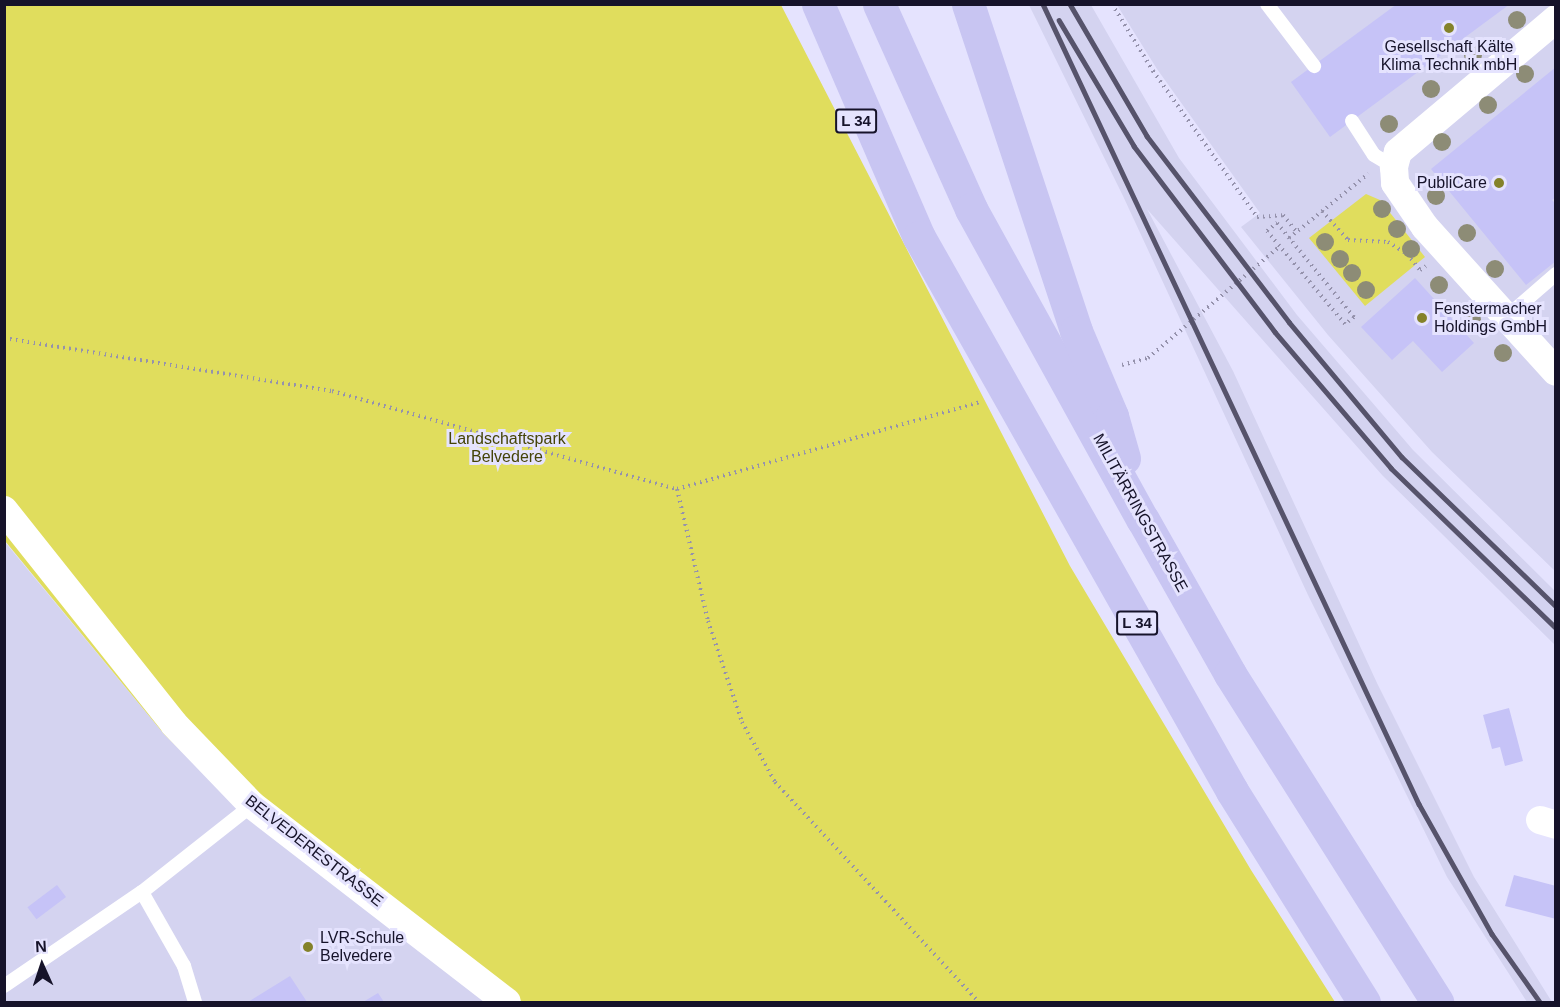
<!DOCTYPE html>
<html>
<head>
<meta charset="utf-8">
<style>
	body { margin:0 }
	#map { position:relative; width:1560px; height:1007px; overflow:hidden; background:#e5e3fe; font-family:Helvetica,sans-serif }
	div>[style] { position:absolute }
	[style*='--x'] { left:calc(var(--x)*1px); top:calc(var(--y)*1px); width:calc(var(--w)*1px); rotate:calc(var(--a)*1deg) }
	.built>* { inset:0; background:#d4d3f0 }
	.green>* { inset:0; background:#e0dd5d }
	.building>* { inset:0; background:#c6c3f7; transform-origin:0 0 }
	.path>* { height:4px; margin-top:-2px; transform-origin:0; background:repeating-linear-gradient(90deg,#9592ac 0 1.5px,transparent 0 6px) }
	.lane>* { height:14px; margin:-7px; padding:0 7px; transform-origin:7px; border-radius:7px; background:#fff }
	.street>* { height:28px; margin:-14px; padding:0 14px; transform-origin:14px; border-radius:14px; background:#fff }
	.highway>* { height:33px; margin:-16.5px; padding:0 16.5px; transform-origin:16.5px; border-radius:16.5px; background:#c8c5f2 }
	.rail>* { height:4.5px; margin:-2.25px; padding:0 2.25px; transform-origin:2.25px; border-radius:2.25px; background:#56536b }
	.trees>* { width:18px; height:18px; margin:-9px; border-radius:50%; background:#8d8c76 }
	.dots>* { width:16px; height:16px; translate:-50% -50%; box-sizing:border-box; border:3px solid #e5e3fe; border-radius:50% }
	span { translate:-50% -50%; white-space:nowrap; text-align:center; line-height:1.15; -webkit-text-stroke:6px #e5e3fe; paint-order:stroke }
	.shield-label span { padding:2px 4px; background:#e5e3fe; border:2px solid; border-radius:4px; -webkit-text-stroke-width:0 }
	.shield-label { font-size:15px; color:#16132a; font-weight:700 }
	.poi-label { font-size:16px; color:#16132a }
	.right { translate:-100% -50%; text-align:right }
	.left { translate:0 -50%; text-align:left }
	.park-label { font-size:16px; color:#454407 }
	.street-label { font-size:16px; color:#16132a }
	.frame { position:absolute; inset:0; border:6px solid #16132a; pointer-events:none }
	.north { position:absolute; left:12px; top:935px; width:60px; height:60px; -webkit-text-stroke:4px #e5e3fe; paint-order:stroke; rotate:357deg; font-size:16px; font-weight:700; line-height:24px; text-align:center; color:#16132a }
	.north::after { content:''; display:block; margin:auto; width:21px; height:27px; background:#16132a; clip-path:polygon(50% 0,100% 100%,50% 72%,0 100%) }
</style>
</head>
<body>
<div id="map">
	<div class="built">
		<i style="clip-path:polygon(1029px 5px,1091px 5px,1179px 158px,1297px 315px,1413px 450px,1555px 591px,1555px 645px,1383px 476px,1147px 209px,1233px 371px,1377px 683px,1474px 877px,1552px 1002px,1527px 1002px,1447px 877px,1308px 595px,1123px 196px)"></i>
		<i style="clip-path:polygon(1117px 5px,1555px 5px,1555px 571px,1432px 452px,1328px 335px,1241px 227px,1260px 213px,1157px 69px)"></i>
		<i style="clip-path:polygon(4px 541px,164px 734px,236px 804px,502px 1002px,5px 1002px)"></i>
	</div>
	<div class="green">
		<i style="clip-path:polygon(4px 5px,781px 5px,1070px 566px,1251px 870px,1335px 1002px,502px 1002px,236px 804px,164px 734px,5px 541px)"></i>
		<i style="clip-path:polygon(1366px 194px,1380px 200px,1425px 257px,1365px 306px,1309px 238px)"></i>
	</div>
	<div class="building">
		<i style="clip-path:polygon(1397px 4px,1510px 4px,1330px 137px,1291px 82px)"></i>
		<i style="clip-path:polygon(1556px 67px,1556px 197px,1552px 200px,1556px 204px,1556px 261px,1526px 285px,1431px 169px)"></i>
		<i style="clip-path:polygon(1415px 278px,1474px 343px,1442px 372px,1413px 341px,1392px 360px,1361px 327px)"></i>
		<i style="clip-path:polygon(1509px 708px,1523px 761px,1505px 766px,1500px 747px,1492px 749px,1483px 715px)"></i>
		<i style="clip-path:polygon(1514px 875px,1556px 886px,1556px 919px,1505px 906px)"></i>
		<i style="left:57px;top:885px;width:15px;height:37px;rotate:53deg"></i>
		<i style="clip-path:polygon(290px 976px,307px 1002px,248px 1002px)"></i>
		<i style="clip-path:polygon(378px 993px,384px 1002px,363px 1002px)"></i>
	</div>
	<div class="path">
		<i style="--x:1112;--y:4;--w:79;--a:58.5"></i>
		<i style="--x:1153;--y:71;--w:179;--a:54.5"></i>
		<i style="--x:1257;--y:217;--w:26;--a:-4"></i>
		<i style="--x:1283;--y:215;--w:22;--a:51"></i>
		<i style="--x:1322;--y:211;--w:39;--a:48"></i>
		<i style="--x:1348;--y:240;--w:40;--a:2.9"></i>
		<i style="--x:1388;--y:242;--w:22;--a:32"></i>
		<i style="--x:1407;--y:254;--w:21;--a:51"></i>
		<i style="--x:1420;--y:270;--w:7;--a:-34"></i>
		<i style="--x:1277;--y:223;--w:122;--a:50.7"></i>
		<i style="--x:1354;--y:317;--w:11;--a:142"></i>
		<i style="--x:1345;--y:324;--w:121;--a:-130"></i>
		<i style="--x:1267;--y:231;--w:13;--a:-39"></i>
		<i style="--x:1289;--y:238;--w:102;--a:-39"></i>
		<i style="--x:4;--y:338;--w:332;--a:9.2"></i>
		<i style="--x:332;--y:391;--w:359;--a:15.9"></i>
		<i style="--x:677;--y:489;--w:316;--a:-16"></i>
		<i style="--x:1122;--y:365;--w:27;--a:-15"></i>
		<i style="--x:1148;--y:358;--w:173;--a:-40.3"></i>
		<i style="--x:677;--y:489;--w:136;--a:76.8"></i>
		<i style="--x:708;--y:621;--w:107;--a:71.4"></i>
		<i style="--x:742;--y:722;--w:68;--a:61.2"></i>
		<i style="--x:775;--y:782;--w:300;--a:47.2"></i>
	</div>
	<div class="lane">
		<i style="--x:1267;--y:4;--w:78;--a:52.8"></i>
		<i style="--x:1352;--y:121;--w:40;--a:57.1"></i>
		<i style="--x:1374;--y:155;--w:23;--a:31"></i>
		<i style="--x:1504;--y:319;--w:69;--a:-40.9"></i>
		<i style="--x:4;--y:986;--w:167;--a:-34.3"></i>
		<i style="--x:195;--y:1002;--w:38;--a:-107"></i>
		<i style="--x:184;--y:966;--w:85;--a:-119.6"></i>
		<i style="--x:142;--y:892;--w:140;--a:-38.3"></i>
	</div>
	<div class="street">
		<i style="--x:1556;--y:19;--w:207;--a:139.9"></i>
		<i style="--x:1398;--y:152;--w:16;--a:105"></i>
		<i style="--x:1394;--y:167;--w:16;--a:86"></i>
		<i style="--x:1395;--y:183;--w:53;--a:55.7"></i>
		<i style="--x:1425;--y:227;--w:195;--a:47.9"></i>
		<i style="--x:4;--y:510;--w:273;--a:51.5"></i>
		<i style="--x:174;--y:724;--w:112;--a:46.1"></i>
		<i style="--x:252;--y:805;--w:322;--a:37.7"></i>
		<i style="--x:1540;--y:820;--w:17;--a:17"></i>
	</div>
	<div class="highway">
		<i style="--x:818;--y:4;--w:254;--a:66.6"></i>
		<i style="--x:919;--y:237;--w:636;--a:60.53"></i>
		<i style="--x:1232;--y:791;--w:249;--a:58"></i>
		<i style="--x:879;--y:4;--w:225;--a:65.8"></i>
		<i style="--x:971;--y:209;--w:355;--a:61.1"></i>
		<i style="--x:1143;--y:520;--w:177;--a:60.5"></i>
		<i style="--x:1230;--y:674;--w:388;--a:57.7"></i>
		<i style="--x:968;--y:4;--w:344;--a:71.7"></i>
		<i style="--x:1076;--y:331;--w:92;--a:67"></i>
		<i style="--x:1112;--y:416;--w:44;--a:74.1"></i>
	</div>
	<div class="rail">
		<i style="--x:1043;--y:4;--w:884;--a:64.83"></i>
		<i style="--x:1419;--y:804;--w:149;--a:60.7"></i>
		<i style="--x:1492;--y:934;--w:83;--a:54.8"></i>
		<i style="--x:1070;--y:4;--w:153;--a:59.7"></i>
		<i style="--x:1147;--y:136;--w:234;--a:52.6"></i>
		<i style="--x:1289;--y:322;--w:176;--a:50.1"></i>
		<i style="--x:1402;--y:457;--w:214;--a:44.1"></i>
		<i style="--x:1059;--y:20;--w:147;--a:59.2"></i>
		<i style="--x:1134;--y:146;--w:233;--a:52.8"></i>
		<i style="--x:1275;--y:332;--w:179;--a:49.5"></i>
		<i style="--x:1391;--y:468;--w:230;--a:44.1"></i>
	</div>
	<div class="trees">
		<i style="left:1517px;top:20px"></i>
		<i style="left:1473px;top:55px"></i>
		<i style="left:1525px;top:74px"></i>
		<i style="left:1431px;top:89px"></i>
		<i style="left:1488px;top:105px"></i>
		<i style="left:1389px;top:124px"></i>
		<i style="left:1442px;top:142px"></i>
		<i style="left:1436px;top:196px"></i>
		<i style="left:1382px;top:209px"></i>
		<i style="left:1397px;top:229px"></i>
		<i style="left:1467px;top:233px"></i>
		<i style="left:1325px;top:242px"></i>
		<i style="left:1411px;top:249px"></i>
		<i style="left:1340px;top:259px"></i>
		<i style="left:1495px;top:269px"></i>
		<i style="left:1352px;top:273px"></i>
		<i style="left:1439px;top:285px"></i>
		<i style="left:1366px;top:290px"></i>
		<i style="left:1472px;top:320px"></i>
		<i style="left:1503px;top:353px"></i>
	</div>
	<div class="dots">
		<i style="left:1449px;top:28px;background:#84822a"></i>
		<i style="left:1499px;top:183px;background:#84822a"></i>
		<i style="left:1422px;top:318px;background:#84822a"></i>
		<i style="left:308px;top:947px;background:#84822a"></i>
	</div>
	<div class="shield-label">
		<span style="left:856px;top:121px">L 34</span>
		<span style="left:1137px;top:623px">L 34</span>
	</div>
	<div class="poi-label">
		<span style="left:1449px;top:56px">Gesellschaft Kälte<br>Klima Technik mbH</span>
		<span class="right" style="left:1487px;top:183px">PubliCare</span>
		<span class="left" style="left:1434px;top:318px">Fenstermacher<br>Holdings GmbH</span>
		<span class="left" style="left:320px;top:947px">LVR-Schule<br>Belvedere</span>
	</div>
	<div class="park-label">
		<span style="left:507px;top:448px">Landschaftspark<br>Belvedere</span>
	</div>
	<div class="street-label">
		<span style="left:1140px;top:513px;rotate:61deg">MILITÄRRINGSTRASSE</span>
		<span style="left:314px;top:851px;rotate:38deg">BELVEDERESTRASSE</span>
	</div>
	<div class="frame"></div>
	<div class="north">N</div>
</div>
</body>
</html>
